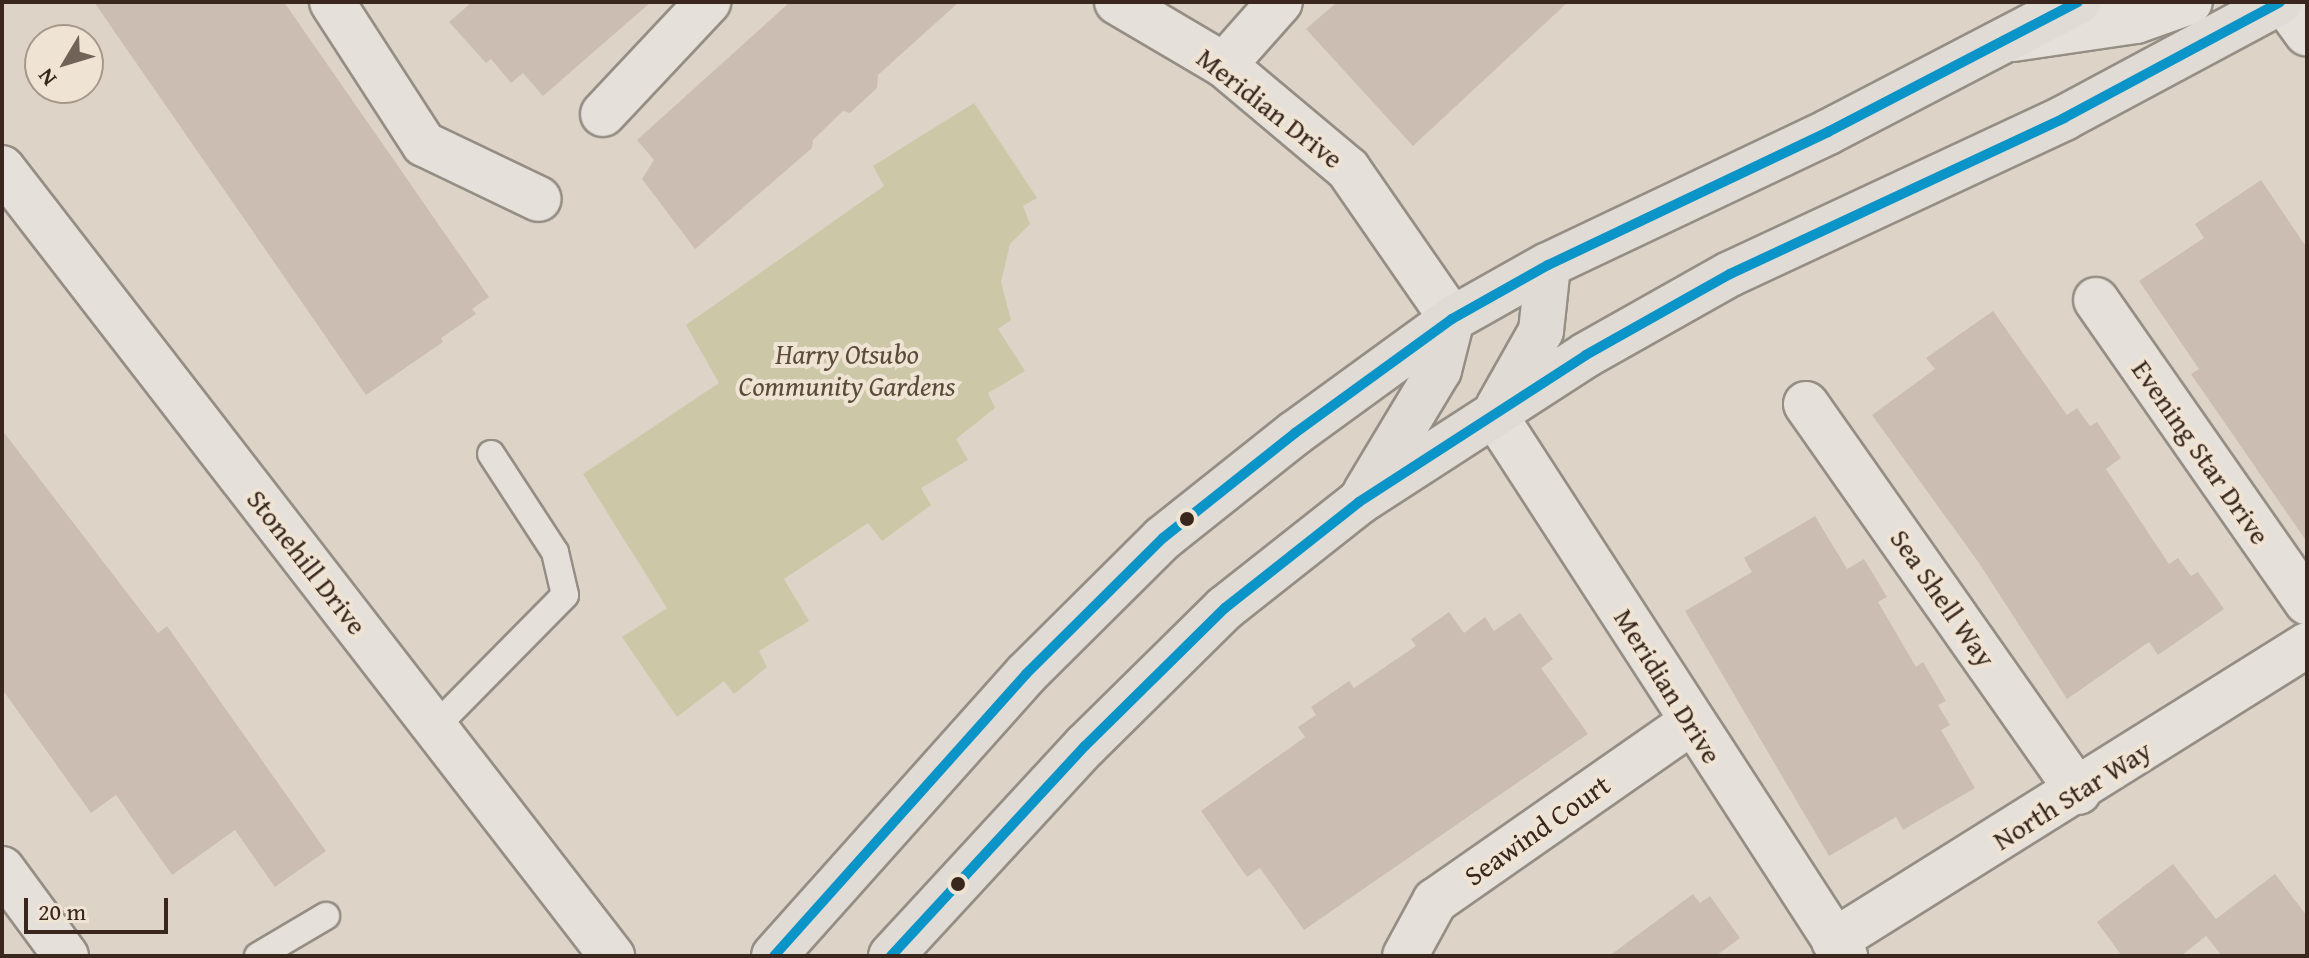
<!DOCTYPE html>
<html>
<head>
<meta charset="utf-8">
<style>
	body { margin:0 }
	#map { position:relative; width:2309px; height:958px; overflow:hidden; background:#ddd4c7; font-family:"Gentium Book Plus",serif }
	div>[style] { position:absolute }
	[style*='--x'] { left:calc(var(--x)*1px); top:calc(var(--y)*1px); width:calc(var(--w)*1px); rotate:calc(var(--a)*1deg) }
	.green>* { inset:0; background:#cbc7a7 }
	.building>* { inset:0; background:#ccbdb2 }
	.roads { filter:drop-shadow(2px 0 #958e85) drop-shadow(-2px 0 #958e85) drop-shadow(0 2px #958e85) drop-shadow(0 -2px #958e85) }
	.lane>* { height:26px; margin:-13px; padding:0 13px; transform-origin:13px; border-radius:13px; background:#e5e0da }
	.street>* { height:44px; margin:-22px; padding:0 22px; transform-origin:22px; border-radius:22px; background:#e5e0da }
	.secondary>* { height:44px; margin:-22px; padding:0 22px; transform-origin:22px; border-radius:22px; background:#e5e0da }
	.primary>* { height:44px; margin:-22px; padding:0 22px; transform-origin:22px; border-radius:22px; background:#e0dbd4 }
	.bus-1>* { height:10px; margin:-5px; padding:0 5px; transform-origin:5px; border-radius:5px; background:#0b94c7 }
	.dots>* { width:22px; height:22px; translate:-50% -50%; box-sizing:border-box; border:4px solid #efe4d4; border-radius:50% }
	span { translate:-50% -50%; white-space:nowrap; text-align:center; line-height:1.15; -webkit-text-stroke:8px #efe4d4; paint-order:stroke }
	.street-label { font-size:28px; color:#39261d }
	.park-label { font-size:28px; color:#5a4c39; font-style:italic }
	.frame { position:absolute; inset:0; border:4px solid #39261d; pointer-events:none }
	.north { position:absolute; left:24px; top:24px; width:80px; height:80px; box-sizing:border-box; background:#efe4d4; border:2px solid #a6988b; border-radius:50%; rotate:232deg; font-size:22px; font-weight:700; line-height:32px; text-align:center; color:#39261d }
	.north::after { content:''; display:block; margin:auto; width:28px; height:36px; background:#726358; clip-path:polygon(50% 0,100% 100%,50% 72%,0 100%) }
	.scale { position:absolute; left:24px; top:898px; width:144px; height:36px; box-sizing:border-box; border:4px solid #39261d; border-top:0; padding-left:10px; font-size:24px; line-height:28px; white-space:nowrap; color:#39261d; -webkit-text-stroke:6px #efe4d4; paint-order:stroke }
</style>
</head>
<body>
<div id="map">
	<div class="green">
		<i style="clip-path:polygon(974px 103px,1037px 198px,1023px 206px,1030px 224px,1010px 244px,1001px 282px,1011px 320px,998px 329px,1025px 371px,988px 393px,995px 408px,956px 439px,968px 460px,921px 488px,931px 505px,882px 541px,868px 523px,784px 579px,809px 621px,759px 651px,767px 667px,734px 694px,724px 681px,677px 717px,622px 637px,667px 608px,583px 474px,719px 383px,686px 325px,884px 186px,873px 166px)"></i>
	</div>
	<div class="building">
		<i style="clip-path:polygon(94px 2px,284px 2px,489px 297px,472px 309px,476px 314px,441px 338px,443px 342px,366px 395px)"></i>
		<i style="clip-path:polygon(472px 2px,651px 2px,543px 96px,523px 73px,511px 83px,491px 59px,486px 63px,449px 22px)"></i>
		<i style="clip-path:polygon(790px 2px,959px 2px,878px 75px,877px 88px,850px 113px,843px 111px,813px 140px,812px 148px,695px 249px,642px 179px,654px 160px,637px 140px)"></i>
		<i style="clip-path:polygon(1337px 2px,1568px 2px,1413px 146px,1306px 29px)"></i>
		<i style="clip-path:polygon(2261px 180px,2307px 248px,2307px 542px,2191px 374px,2199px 369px,2139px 281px,2204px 238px,2195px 224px)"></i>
		<i style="clip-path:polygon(1993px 311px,2067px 415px,2077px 408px,2090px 426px,2097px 422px,2121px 458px,2106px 469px,2169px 564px,2178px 558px,2191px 576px,2198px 572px,2224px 609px,2158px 655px,2149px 642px,2067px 699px,1979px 563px,1872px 415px,1935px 369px,1926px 358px)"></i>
		<i style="clip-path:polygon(2px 430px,158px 633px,167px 626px,326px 851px,275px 887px,235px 830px,172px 875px,116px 795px,91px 813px,2px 689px)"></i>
		<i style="clip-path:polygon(1815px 516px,1847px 569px,1864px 559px,1887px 597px,1878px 602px,1916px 667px,1923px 662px,1946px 701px,1938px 705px,1950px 725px,1941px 730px,1975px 788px,1903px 830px,1896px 817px,1829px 856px,1685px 611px,1752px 572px,1744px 558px)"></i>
		<i style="clip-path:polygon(1449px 612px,1464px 633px,1485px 617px,1494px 631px,1520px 613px,1553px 659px,1541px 668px,1588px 734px,1304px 930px,1260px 868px,1247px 877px,1201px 811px,1305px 737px,1298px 727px,1316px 715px,1311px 707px,1349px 681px,1354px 688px,1416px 646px,1411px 639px)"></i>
		<i style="clip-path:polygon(2173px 864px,2216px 919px,2275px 874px,2307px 916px,2307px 956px,2222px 956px,2206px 936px,2181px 956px,2122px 956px,2097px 922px)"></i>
		<i style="clip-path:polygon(1693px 894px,1700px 903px,1710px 896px,1740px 938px,1716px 956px,1609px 956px)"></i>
	</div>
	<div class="roads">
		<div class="lane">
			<i style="--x:435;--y:727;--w:185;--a:-45.4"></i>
			<i style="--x:565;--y:595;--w:44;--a:-103.1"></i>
			<i style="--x:555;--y:552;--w:117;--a:-123.1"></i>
			<i style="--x:258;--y:956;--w:79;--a:-30.5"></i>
		</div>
		<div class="street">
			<i style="--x:332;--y:2;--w:169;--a:57.1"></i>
			<i style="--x:424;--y:144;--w:127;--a:25.6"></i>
			<i style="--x:1117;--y:2;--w:124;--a:30.5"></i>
			<i style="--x:1224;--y:65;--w:162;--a:40"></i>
			<i style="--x:1348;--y:169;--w:183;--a:55.3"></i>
			<i style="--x:2284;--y:2;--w:39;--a:54"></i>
			<i style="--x:2013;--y:39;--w:124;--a:-8.3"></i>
			<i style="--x:2136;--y:21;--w:57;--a:-19.4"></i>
			<i style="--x:1224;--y:65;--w:84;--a:-48.4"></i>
			<i style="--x:603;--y:114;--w:154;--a:-46.8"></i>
			<i style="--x:2096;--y:300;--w:369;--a:55.1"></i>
			<i style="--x:1806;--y:404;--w:474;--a:54.9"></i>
			<i style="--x:1494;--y:414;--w:646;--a:57.07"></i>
			<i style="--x:2;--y:869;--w:108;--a:53.7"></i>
			<i style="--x:1834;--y:941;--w:558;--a:-32.04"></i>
			<i style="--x:1405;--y:956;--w:63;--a:-61.4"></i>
			<i style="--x:1435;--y:901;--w:311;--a:-34.9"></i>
		</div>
		<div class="secondary">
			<i style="--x:2;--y:168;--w:997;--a:52.26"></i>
		</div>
		<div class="primary">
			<i style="--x:1498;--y:407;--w:87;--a:-60.5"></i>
			<i style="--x:1541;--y:331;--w:66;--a:-83.9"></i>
			<i style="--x:1365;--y:493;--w:144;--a:-59"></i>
			<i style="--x:1439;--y:370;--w:53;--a:-75.7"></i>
			<i style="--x:774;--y:956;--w:378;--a:-48.2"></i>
			<i style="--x:1026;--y:674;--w:193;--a:-44.8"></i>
			<i style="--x:1163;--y:538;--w:169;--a:-38.5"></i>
			<i style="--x:1295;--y:433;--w:194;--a:-36"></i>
			<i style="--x:1452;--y:319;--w:110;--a:-29.4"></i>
			<i style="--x:1548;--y:265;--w:310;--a:-25.4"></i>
			<i style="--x:1828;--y:132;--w:282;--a:-27.5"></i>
			<i style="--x:891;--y:956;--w:286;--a:-47.3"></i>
			<i style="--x:1085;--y:746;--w:197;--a:-44.6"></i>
			<i style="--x:1225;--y:608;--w:171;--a:-38.3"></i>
			<i style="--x:1359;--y:502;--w:270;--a:-32.9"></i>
			<i style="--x:1586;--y:355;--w:165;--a:-29.4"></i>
			<i style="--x:1730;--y:274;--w:369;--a:-25"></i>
			<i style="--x:2064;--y:118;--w:245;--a:-28.2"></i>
		</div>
	</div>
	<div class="bus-1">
		<i style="--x:774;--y:956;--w:378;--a:-48.2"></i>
		<i style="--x:1026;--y:674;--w:193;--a:-44.8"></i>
		<i style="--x:1163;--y:538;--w:169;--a:-38.5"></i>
		<i style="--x:1295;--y:433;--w:194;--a:-36"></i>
		<i style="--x:1452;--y:319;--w:110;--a:-29.4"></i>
		<i style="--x:1548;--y:265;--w:310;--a:-25.4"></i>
		<i style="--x:1828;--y:132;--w:282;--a:-27.5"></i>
		<i style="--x:891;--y:956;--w:286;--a:-47.3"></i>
		<i style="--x:1085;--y:746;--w:197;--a:-44.6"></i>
		<i style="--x:1225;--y:608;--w:171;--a:-38.3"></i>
		<i style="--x:1359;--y:502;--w:270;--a:-32.9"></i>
		<i style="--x:1586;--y:355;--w:165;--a:-29.4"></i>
		<i style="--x:1730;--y:274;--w:369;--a:-25"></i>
		<i style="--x:2064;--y:118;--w:245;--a:-28.2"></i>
	</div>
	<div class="dots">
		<i style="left:1187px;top:519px;background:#39261d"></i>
		<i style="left:958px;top:884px;background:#39261d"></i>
	</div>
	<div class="street-label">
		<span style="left:1270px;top:108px;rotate:38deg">Meridian Drive</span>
		<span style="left:2201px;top:452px;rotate:55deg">Evening Star Drive</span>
		<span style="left:307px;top:562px;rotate:52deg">Stonehill Drive</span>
		<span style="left:1943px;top:598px;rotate:55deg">Sea Shell Way</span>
		<span style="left:1668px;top:686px;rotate:58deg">Meridian Drive</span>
		<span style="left:2072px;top:795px;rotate:-32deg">North Star Way</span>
		<span style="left:1537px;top:830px;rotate:-35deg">Seawind Court</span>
	</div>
	<div class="park-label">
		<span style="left:847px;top:370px">Harry Otsubo<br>Community Gardens</span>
	</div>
	<div class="frame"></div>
	<div class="north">N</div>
	<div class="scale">20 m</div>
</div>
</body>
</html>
